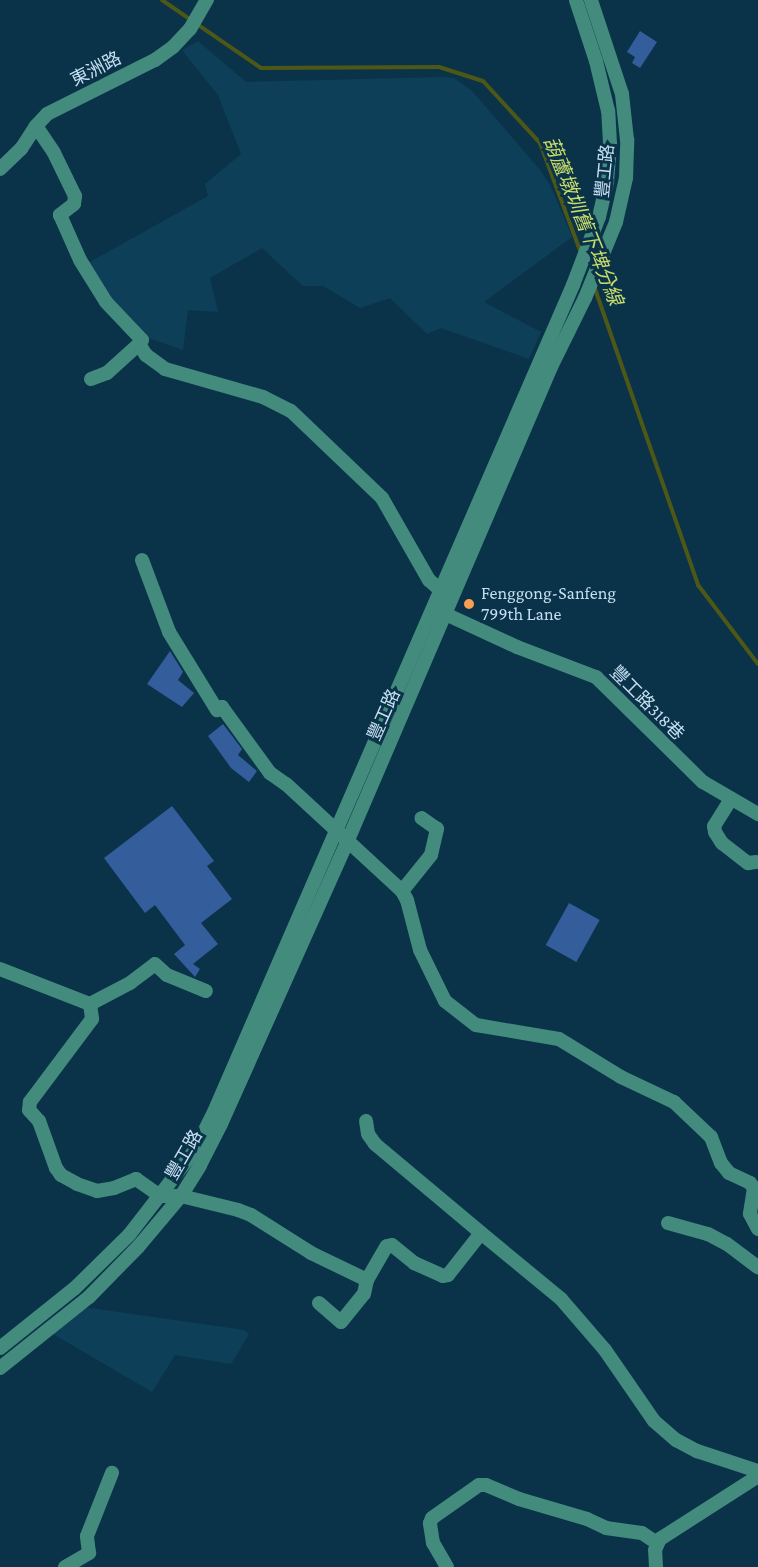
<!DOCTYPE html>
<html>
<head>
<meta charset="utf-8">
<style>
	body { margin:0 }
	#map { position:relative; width:758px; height:1567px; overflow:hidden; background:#0a334a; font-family:"Crimson Pro","Noto Sans TC",serif }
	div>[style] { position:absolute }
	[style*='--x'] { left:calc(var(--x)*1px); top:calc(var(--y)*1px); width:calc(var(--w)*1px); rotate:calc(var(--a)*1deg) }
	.built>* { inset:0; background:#0e3f59 }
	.stream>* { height:4px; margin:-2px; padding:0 2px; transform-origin:2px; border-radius:2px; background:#4e5816 }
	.building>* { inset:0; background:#335d9b; transform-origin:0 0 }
	.minor>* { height:14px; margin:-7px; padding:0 7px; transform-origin:7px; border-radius:7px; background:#438c7d }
	.dots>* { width:16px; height:16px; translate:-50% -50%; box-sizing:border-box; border:3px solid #0a334a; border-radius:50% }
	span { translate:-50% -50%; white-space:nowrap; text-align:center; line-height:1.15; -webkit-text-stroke:6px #0a334a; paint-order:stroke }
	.street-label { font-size:18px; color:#c5dff1 }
	.poi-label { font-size:18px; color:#c5dff1 }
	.left { translate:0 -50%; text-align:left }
	.water-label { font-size:20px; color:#c7dc6a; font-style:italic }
</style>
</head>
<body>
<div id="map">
	<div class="built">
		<i style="clip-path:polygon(198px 41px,246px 82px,442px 77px,454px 78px,472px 91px,541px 171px,552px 189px,572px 237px,484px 302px,541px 332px,529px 359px,441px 328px,427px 334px,390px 298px,360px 308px,323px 286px,303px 286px,262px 248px,210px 278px,218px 312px,188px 310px,183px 350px,149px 338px,113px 304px,88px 263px,208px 196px,205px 184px,241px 154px,218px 95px,182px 50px)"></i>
		<i style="clip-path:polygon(83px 1307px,244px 1330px,249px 1334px,231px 1364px,175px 1355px,152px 1392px,53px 1334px)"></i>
	</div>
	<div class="stream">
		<i style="--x:162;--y:0;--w:120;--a:34.5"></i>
		<i style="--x:261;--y:68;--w:178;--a:-0.3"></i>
		<i style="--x:439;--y:67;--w:46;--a:17.7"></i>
		<i style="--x:483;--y:81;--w:84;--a:47.4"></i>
		<i style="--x:540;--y:143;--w:117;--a:69.6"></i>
		<i style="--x:594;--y:286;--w:317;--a:70.8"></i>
		<i style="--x:698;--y:585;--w:99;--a:52.8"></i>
	</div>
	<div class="building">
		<i style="clip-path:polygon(640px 31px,657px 42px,640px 68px,632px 63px,635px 57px,627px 52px)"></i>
		<i style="clip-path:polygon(170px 651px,183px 672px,178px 680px,194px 693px,182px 707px,147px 684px)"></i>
		<i style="clip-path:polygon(223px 724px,242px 749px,238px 755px,257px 771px,249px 782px,231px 768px,208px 736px)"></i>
		<i style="clip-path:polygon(172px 806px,214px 861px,207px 866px,232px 899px,201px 923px,218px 944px,193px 964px,200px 969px,195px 977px,174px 954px,185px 945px,155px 905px,145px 913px,104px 858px)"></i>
		<i style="left:569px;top:903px;width:35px;height:48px;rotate:29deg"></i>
	</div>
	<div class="minor">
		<i style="--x:36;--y:126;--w:32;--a:56"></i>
		<i style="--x:54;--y:153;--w:48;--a:64"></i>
		<i style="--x:75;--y:196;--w:8;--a:97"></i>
		<i style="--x:74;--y:204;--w:18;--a:142"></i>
		<i style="--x:60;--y:215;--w:49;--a:66"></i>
		<i style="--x:80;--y:260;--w:49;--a:58.2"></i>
		<i style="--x:106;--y:302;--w:52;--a:46.5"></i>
		<i style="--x:142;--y:340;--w:5;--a:127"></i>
		<i style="--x:139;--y:344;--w:13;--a:58"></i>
		<i style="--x:146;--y:355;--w:24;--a:36"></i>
		<i style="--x:165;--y:369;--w:102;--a:15.9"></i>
		<i style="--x:263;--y:397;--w:31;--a:27"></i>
		<i style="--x:291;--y:411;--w:126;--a:43.7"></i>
		<i style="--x:382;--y:498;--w:95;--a:60.2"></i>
		<i style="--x:429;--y:580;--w:24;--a:42"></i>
		<i style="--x:0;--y:169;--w:29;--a:-44"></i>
		<i style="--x:21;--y:149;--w:27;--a:-57"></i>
		<i style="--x:36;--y:126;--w:16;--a:-47"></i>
		<i style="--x:47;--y:114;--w:121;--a:-26.6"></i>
		<i style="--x:155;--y:60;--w:22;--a:-36"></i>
		<i style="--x:173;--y:47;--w:25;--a:-47"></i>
		<i style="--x:190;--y:29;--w:34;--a:-60"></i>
		<i style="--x:91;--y:379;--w:17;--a:-21"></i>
		<i style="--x:107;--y:373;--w:43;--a:-42.2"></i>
		<i style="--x:142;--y:560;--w:77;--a:69.4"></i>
		<i style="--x:169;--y:632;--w:92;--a:58.4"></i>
		<i style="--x:217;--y:710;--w:6;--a:-31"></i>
		<i style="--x:222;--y:707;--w:82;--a:54"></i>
		<i style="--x:270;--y:773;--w:19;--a:35"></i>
		<i style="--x:286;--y:784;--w:158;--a:42.7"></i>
		<i style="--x:402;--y:891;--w:10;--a:61"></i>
		<i style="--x:407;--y:900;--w:52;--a:75.4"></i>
		<i style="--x:420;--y:950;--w:57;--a:63.9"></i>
		<i style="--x:445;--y:1001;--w:39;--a:38"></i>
		<i style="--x:476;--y:1025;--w:84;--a:9.6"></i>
		<i style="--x:559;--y:1039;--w:73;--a:31.5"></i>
		<i style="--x:621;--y:1077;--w:59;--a:25.3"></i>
		<i style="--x:674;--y:1102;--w:51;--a:43.4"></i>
		<i style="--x:711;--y:1137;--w:28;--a:69"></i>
		<i style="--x:721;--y:1163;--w:13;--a:51"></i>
		<i style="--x:729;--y:1173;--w:23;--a:25"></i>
		<i style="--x:750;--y:1183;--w:6;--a:51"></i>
		<i style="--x:754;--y:1188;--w:26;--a:99"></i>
		<i style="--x:750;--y:1214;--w:17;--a:62"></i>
		<i style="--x:441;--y:612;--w:84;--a:24.7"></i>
		<i style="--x:517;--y:647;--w:85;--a:20.8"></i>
		<i style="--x:596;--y:677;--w:150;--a:44.5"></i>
		<i style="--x:703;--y:782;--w:64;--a:30.2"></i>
		<i style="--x:731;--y:799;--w:32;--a:122"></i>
		<i style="--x:714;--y:826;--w:6;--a:81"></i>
		<i style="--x:715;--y:832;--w:13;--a:58"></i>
		<i style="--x:722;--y:843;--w:33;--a:38"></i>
		<i style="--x:748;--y:863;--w:8;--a:-7"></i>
		<i style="--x:402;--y:891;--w:46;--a:-51.1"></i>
		<i style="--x:431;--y:855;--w:27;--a:-77"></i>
		<i style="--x:437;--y:829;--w:19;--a:-145"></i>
		<i style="--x:0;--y:969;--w:97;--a:21.3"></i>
		<i style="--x:90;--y:1004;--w:15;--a:82"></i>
		<i style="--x:92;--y:1019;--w:104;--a:126.8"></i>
		<i style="--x:30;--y:1102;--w:8;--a:97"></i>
		<i style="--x:29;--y:1110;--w:15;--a:48"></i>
		<i style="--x:39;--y:1121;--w:50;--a:70.1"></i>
		<i style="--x:56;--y:1168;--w:9;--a:54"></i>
		<i style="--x:61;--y:1175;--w:18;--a:29"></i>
		<i style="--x:77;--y:1184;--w:21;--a:19"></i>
		<i style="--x:97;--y:1191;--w:17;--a:-10"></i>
		<i style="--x:114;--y:1188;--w:24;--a:-22"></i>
		<i style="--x:136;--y:1179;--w:29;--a:35"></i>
		<i style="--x:160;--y:1196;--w:21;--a:0"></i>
		<i style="--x:181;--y:1196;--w:59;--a:13.8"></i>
		<i style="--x:238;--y:1210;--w:14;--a:21"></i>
		<i style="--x:251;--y:1215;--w:71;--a:32.3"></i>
		<i style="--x:311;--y:1253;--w:62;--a:25.7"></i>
		<i style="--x:367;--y:1280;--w:39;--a:-60"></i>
		<i style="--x:387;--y:1246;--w:5;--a:-11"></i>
		<i style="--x:392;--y:1245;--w:28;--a:39"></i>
		<i style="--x:414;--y:1263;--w:32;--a:24"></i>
		<i style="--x:443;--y:1276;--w:5;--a:-11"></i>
		<i style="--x:448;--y:1275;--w:53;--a:-51.8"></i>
		<i style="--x:481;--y:1233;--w:104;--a:39.5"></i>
		<i style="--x:561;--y:1299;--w:67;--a:49.2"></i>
		<i style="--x:605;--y:1350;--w:86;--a:55.4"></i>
		<i style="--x:654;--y:1421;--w:29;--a:41"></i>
		<i style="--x:676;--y:1440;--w:24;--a:28"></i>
		<i style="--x:697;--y:1451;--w:64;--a:18.2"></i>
		<i style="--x:90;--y:1004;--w:45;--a:-27.7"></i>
		<i style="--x:130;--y:983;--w:31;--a:-37"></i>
		<i style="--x:155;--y:964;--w:16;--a:43"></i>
		<i style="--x:167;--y:975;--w:42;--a:22.3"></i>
		<i style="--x:366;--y:1121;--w:13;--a:81"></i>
		<i style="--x:368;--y:1134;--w:12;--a:55"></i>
		<i style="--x:375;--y:1144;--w:138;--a:40"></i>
		<i style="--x:668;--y:1223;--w:41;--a:15.4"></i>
		<i style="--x:708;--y:1234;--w:21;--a:28"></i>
		<i style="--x:727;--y:1244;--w:39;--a:37"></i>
		<i style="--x:319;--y:1303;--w:29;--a:41"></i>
		<i style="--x:341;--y:1322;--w:36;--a:-51"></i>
		<i style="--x:364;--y:1294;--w:14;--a:-78"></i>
		<i style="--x:0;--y:1348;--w:96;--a:-38.7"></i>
		<i style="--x:75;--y:1288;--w:76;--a:-44.5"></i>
		<i style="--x:129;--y:1235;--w:108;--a:-52.2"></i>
		<i style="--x:195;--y:1150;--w:42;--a:-63.4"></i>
		<i style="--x:214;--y:1112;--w:902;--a:-66.53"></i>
		<i style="--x:573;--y:285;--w:73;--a:-69.1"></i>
		<i style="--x:599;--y:217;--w:37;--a:-77"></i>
		<i style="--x:607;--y:181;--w:37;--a:-85"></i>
		<i style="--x:610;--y:144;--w:33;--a:-93"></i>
		<i style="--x:608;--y:111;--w:51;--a:-103.5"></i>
		<i style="--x:596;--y:61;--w:64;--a:-108.2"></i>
		<i style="--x:0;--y:1368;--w:114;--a:-38.6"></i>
		<i style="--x:89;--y:1297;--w:70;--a:-45.6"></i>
		<i style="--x:138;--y:1247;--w:67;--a:-49.9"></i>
		<i style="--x:181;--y:1196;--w:36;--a:-58"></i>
		<i style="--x:200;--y:1165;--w:46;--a:-62.9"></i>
		<i style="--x:221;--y:1124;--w:311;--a:-65.9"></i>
		<i style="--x:348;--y:840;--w:515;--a:-66.77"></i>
		<i style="--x:551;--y:367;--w:77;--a:-63.8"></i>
		<i style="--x:585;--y:298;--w:82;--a:-67.8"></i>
		<i style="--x:616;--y:222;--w:45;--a:-77.2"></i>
		<i style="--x:626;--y:178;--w:38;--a:-88"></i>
		<i style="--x:627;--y:140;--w:46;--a:-96.2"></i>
		<i style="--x:622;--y:94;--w:99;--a:-108.3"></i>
		<i style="--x:65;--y:1567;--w:28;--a:-30"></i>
		<i style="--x:89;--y:1553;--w:17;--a:-97"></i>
		<i style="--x:87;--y:1536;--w:68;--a:-68.4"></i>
		<i style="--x:447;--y:1567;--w:28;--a:-120"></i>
		<i style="--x:433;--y:1543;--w:20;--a:-99"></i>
		<i style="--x:430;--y:1523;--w:5;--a:-68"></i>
		<i style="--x:432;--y:1518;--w:57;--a:-35.1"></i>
		<i style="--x:479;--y:1485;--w:7;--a:0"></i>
		<i style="--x:486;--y:1485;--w:36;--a:23"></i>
		<i style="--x:519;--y:1499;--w:71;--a:16.4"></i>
		<i style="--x:587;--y:1519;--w:21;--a:25"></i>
		<i style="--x:606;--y:1528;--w:36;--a:8"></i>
		<i style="--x:642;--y:1533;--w:18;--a:34"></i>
		<i style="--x:656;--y:1567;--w:17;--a:-93"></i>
		<i style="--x:655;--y:1550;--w:12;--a:-66"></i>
		<i style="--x:660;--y:1539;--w:117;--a:-32.7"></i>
	</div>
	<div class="dots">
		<i style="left:469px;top:604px;background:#fb9e51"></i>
	</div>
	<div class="street-label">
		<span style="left:96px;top:69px;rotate:-27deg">東洲路</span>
		<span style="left:605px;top:171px;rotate:-84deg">豐工路</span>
		<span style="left:647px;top:703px;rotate:45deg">豐工路318巷</span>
		<span style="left:384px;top:715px;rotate:-66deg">豐工路</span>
		<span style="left:184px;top:1155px;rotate:-60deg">豐工路</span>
	</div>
	<div class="poi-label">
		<span class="left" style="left:481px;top:604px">Fenggong-Sanfeng<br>799th Lane</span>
	</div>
	<div class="water-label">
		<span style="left:583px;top:221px;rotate:68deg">葫蘆墩圳舊下埤分線</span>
	</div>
</div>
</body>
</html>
